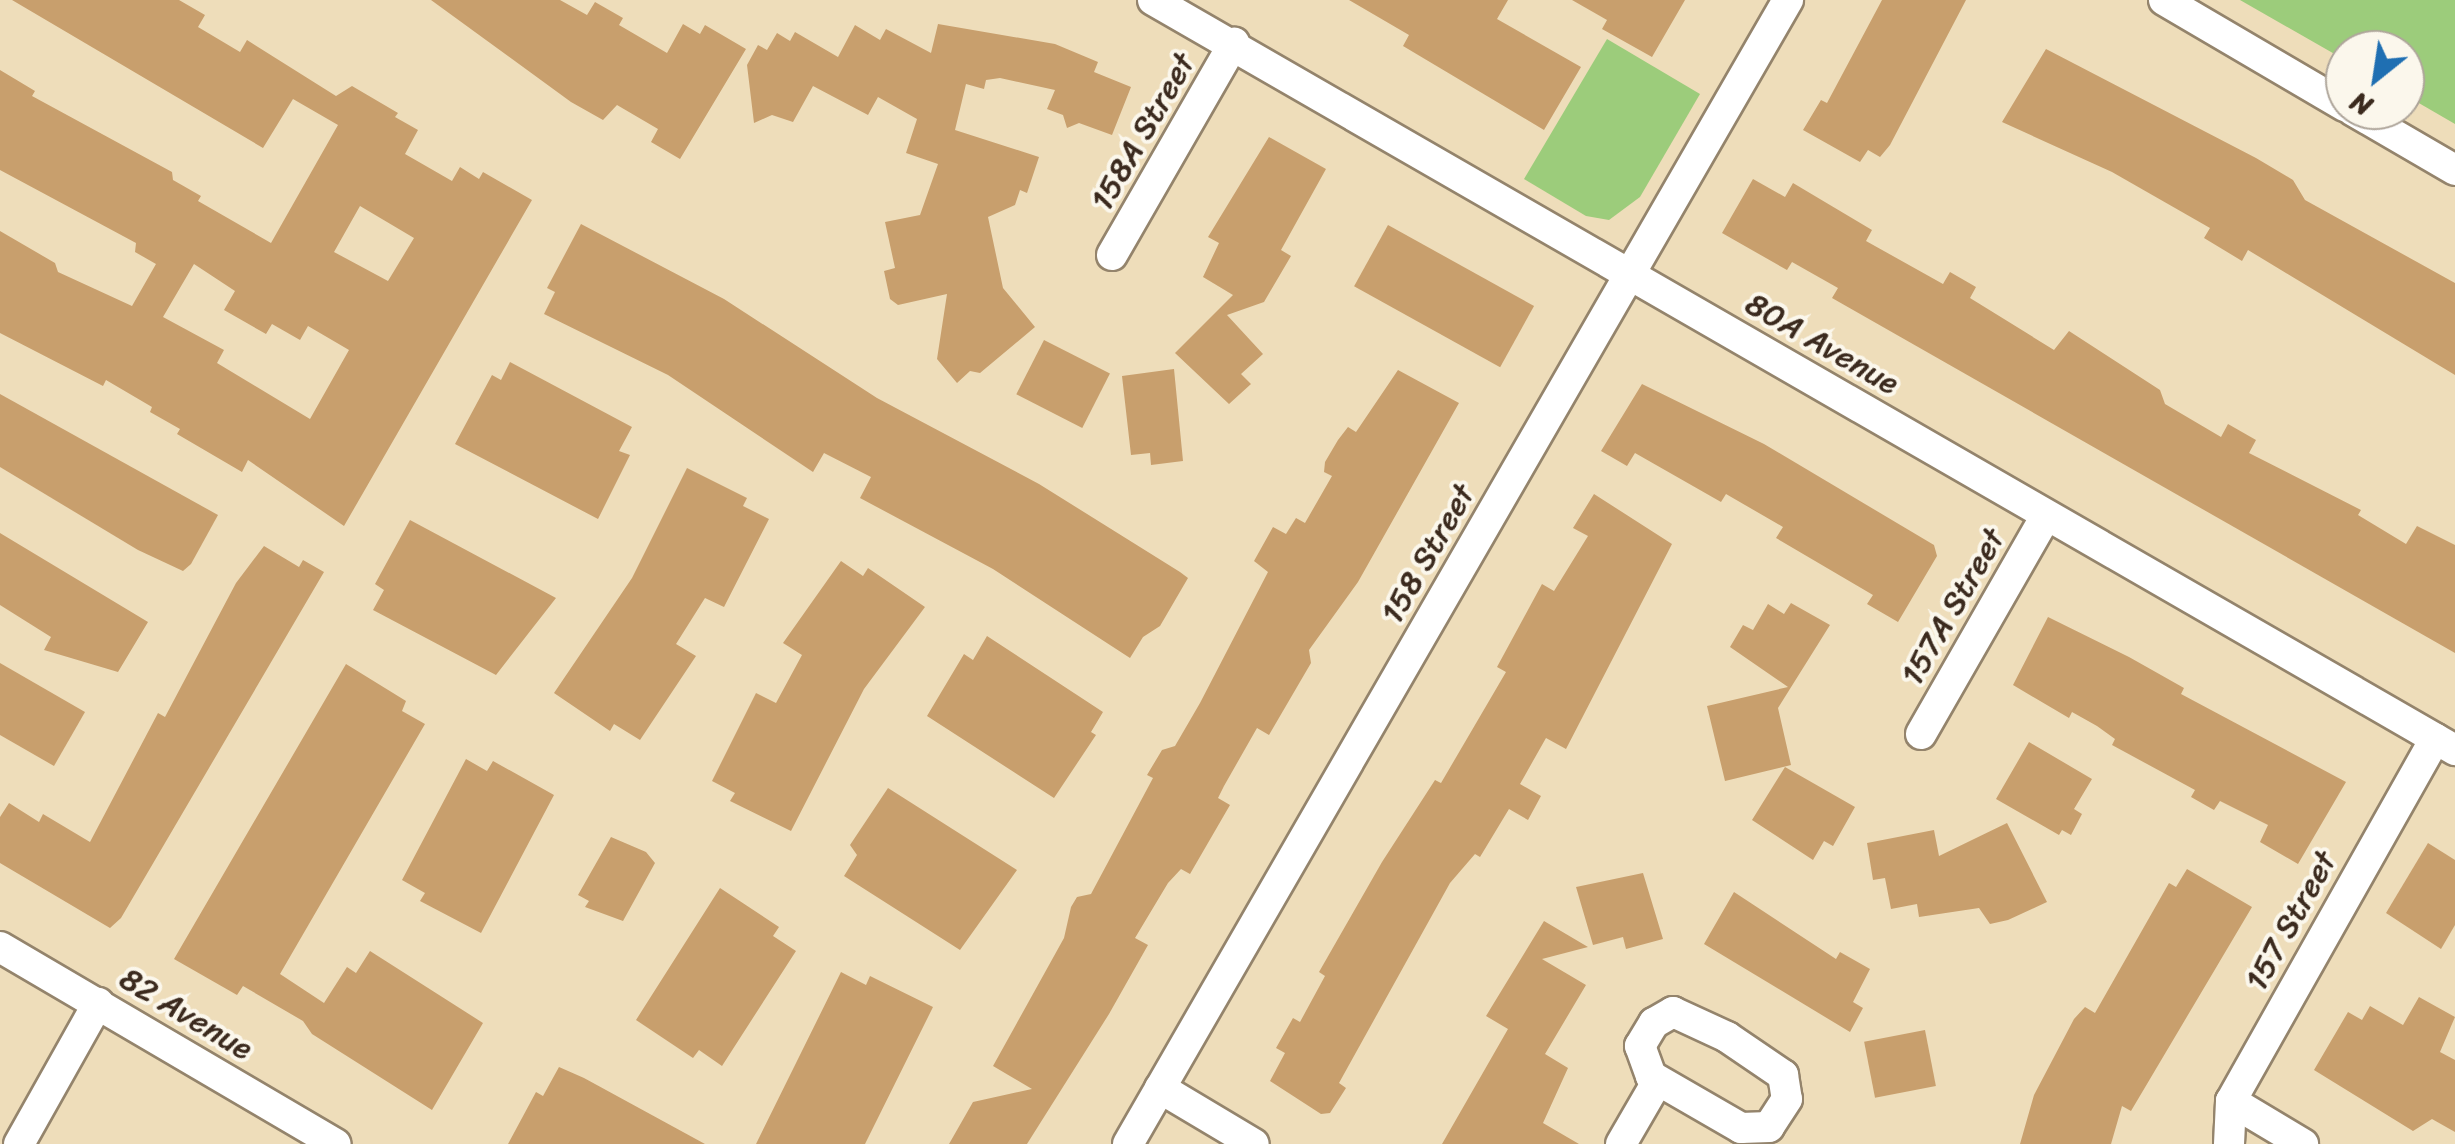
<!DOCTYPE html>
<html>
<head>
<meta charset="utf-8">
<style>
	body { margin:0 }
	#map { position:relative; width:2455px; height:1144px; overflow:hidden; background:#eeddba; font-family:Sriracha,sans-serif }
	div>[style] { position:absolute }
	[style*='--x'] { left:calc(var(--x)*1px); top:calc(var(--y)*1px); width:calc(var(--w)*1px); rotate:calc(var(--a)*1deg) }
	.green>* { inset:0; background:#9ccc7b }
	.building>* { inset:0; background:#c89f6d; transform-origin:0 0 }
	.roads { filter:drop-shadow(2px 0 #94846c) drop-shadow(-2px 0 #94846c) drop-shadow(0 2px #94846c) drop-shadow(0 -2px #94846c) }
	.minor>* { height:30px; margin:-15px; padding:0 15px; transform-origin:15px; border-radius:15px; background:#fff }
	span { translate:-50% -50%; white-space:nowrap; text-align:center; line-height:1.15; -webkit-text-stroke:8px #fbf7ec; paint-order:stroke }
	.street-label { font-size:32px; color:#3b2a1e }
	.north { position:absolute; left:2325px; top:30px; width:100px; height:100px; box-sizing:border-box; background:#fbf7ec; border:2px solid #aea59a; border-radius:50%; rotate:210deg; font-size:28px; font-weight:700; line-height:40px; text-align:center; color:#3b2a1e }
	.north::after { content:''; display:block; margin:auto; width:35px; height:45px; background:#1f6fb2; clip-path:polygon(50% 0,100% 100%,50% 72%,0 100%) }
</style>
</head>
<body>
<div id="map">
	<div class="green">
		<i style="clip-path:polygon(2240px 0,2455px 0,2455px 124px,2405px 95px,2405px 50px,2345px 50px,2345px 60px)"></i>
		<i style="clip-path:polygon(1607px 39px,1700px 94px,1640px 197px,1609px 220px,1586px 216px,1524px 179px)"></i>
	</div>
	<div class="building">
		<i style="clip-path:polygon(evenodd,12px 0,179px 0,205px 15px,198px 27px,240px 52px,247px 40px,336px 96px,352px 86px,398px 113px,395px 117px,418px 130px,405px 154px,452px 181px,460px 167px,479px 179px,483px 172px,532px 200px,344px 526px,248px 460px,242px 472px,177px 434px,180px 429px,150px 412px,152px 407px,106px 380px,103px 386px,0 333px,0 231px,55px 263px,58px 272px,132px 306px,156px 264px,135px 252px,136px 243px,0 170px,0 70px,35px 91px,32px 96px,172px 172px,173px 180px,201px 196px,198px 201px,271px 243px,338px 125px,293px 99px,263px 148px,12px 0,360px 206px,414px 238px,388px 281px,334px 252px,360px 206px,12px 0,194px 264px,235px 291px,224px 310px,266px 334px,272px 324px,300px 340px,308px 326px,349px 350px,310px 419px,217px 363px,224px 350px,163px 317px,194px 264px)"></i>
		<i style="clip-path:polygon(431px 0,560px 0,587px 15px,595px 2px,623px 18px,619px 25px,667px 53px,683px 24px,700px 34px,705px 25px,746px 49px,680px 159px,651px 142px,658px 129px,617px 105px,603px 120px,571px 102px)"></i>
		<i style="clip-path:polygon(1349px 0,1508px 0,1497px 19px,1581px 67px,1544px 130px,1403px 46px,1409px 35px)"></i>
		<i style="clip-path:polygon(1572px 0,1685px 0,1652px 57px,1602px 29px,1607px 20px)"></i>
		<i style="clip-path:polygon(1882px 0,1966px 0,1890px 145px,1880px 157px,1868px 150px,1860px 162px,1803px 130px,1821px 100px,1827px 103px)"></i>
		<i style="clip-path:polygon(938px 24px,1055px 44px,1098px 62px,1094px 72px,1131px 87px,1112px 135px,1079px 123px,1067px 128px,1063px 115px,1047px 109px,1055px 90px,1000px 78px,986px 80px,984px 89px,966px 84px,955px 130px,1039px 157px,1027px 193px,1020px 190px,1015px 205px,988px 217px,1003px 288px,1035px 327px,980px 373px,970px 371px,957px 383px,937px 359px,947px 294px,898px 305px,890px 299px,884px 271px,895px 268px,885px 222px,920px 215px,938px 164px,906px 153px,917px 119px,878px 97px,868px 115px,813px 86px,793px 122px,772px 115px,754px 123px,747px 65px,758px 45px,767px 50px,777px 33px,790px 41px,795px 32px,838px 57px,855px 25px,880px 40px,886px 29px,931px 53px)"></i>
		<i style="clip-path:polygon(2046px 49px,2256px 158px,2293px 180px,2305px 200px,2455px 283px,2455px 375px,2248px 250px,2242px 261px,2204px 238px,2210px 228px,2112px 172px,2002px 122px)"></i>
		<i style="clip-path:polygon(1269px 137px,1326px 169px,1281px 250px,1291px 256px,1264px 302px,1227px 315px,1263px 354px,1241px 374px,1251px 384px,1229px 404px,1175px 353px,1233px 295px,1203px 277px,1219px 243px,1208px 237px)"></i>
		<i style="clip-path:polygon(1753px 179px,1785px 197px,1793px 183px,1872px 230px,1866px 241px,1943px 284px,1950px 272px,1976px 287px,1970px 298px,2054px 350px,2069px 331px,2160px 390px,2165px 404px,2221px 437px,2228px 424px,2256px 440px,2249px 453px,2361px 510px,2358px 515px,2406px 544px,2417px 526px,2455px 545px,2455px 653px,1832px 298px,1838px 288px,1792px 262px,1787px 270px,1722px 233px)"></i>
		<i style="clip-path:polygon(581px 224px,724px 299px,877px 398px,1039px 484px,1180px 572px,1188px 578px,1160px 626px,1143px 637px,1130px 658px,993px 569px,860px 498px,871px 477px,824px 453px,813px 472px,668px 375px,544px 314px,555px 292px,547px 288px)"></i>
		<i style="left:1388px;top:225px;width:167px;height:70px;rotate:29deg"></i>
		<i style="left:1044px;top:340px;width:74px;height:61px;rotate:27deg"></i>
		<i style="clip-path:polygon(510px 362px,632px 427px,619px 451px,630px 455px,598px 519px,455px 444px,492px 375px,501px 380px)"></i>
		<i style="clip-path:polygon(1174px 369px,1183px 461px,1151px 465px,1150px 453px,1131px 455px,1122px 376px)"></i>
		<i style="clip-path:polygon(1398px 370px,1459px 403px,1358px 582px,1309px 650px,1311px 663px,1269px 735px,1257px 728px,1224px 786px,1218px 798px,1230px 805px,1190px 874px,1181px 869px,1168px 883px,1135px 938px,1148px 945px,1109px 1014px,1027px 1144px,949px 1144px,973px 1102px,1032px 1089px,993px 1066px,1064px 938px,1071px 907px,1077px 897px,1091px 894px,1153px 778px,1147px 775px,1162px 750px,1175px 746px,1200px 703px,1268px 572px,1254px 561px,1273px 527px,1286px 534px,1296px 518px,1305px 523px,1332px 476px,1324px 472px,1325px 462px,1338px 440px,1348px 427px,1356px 432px)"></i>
		<i style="clip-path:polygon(1642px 384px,1764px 444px,1934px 545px,1937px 556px,1898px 622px,1867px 604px,1873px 595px,1776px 538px,1783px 527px,1726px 494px,1721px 502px,1635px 453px,1627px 466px,1601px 451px)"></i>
		<i style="clip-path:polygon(0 394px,218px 515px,191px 564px,183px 571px,138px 550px,0 467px)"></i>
		<i style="clip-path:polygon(687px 468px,747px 498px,743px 506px,769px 519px,724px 607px,705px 598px,676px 644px,696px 656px,640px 740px,614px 724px,610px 731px,554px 693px,632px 578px)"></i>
		<i style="clip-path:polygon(1594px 494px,1672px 544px,1566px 749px,1546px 738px,1520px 784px,1541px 796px,1528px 820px,1509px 809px,1480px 857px,1475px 854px,1450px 883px,1339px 1083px,1346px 1088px,1330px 1113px,1321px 1114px,1270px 1081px,1285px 1053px,1276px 1048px,1293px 1018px,1300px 1022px,1325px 976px,1319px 972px,1382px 862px,1435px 780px,1441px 783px,1506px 672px,1497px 667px,1542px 584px,1554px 591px,1588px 536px,1573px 528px)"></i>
		<i style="clip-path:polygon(410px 520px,556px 598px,496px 675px,373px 610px,384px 590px,375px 584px)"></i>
		<i style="clip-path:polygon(0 533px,148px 622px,118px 672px,44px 650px,51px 637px,0 605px)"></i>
		<i style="clip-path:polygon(264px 546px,299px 567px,303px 560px,324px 572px,121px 918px,110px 928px,0 863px,0 817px,9px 803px,39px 822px,43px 814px,90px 842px,158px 713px,165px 717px,236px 583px)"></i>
		<i style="clip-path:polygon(841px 561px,863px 576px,868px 568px,925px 607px,864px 689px,791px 831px,730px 801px,735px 793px,712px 781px,756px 693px,776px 703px,802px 655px,783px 643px)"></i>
		<i style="clip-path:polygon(1791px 603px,1830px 625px,1778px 708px,1791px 765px,1725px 781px,1707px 706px,1788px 687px,1730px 647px,1743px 625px,1753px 630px,1768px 604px,1784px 614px)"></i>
		<i style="clip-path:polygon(2048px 617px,2129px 657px,2184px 688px,2181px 694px,2346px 782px,2298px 864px,2260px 842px,2268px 825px,2220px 801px,2214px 810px,2191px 797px,2195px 790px,2112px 745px,2115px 739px,2097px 726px,2072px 712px,2069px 718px,2013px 685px)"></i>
		<i style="clip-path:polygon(987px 636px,1103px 712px,1091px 732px,1096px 735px,1054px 798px,927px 716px,964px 654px,973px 660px)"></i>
		<i style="clip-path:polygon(0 663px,85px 712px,54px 766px,0 735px)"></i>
		<i style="clip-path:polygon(346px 664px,406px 701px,402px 711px,425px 724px,280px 974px,324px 1003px,347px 967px,356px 973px,370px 951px,483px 1023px,432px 1110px,312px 1034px,303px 1021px,243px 986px,237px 995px,174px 959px)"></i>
		<i style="clip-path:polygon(2029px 742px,2092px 779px,2074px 809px,2082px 814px,2071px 835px,2062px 830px,2059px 835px,1996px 799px)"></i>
		<i style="clip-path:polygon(466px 759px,487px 771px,493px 761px,554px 795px,481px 933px,420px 901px,425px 893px,402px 880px)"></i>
		<i style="clip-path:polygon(1785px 767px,1855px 807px,1833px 846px,1824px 841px,1813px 860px,1752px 820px)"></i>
		<i style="clip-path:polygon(888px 788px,1017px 870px,960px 950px,844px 876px,857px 855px,850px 845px)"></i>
		<i style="clip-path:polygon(2007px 823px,2047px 902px,2008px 920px,1990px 924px,1979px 908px,1919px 917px,1917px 904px,1891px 909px,1885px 878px,1873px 880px,1867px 843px,1934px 830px,1939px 856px)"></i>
		<i style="clip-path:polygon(611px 837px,646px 852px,655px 863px,623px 921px,585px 907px,589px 901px,578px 895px)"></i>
		<i style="clip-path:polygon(2428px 843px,2455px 860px,2455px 925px,2441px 949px,2386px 913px)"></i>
		<i style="clip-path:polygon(2187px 869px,2252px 907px,2131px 1111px,2122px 1106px,2111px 1144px,2020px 1144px,2034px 1095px,2074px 1019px,2085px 1007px,2095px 1013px,2169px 883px,2176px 887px)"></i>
		<i style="clip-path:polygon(1643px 873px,1663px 939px,1626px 949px,1623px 937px,1593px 945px,1576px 887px)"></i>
		<i style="clip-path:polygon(720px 888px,779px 927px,773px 936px,796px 951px,722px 1066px,699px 1050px,693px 1058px,636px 1020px)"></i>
		<i style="clip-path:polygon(1734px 892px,1836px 959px,1840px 952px,1870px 969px,1853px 1002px,1863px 1008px,1850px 1032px,1704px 944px)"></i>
		<i style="clip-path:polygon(1544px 921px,1588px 947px,1542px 959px,1586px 985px,1545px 1054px,1568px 1068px,1543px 1123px,1579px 1144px,1442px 1144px,1508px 1029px,1486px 1016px)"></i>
		<i style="clip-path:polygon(841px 972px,866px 985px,870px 976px,933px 1007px,865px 1144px,756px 1144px)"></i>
		<i style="clip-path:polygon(2419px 997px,2455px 1017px,2440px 1052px,2455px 1060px,2455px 1132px,2432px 1119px,2413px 1131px,2314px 1070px,2348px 1012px,2362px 1020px,2370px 1006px,2403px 1025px)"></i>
		<i style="left:1925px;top:1030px;width:57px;height:62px;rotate:79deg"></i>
		<i style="clip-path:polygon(559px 1067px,584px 1078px,705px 1144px,508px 1144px,536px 1092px,543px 1096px)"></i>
	</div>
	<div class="roads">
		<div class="minor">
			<i style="--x:1153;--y:0;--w:1503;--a:29.94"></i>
			<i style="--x:2164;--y:0;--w:210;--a:30.4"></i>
			<i style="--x:2352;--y:110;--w:119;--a:30.2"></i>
			<i style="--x:1112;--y:255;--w:245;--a:-60.1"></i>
			<i style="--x:1921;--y:734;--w:251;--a:-60.2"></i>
			<i style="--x:0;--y:947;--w:389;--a:30.4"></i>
			<i style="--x:1673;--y:1012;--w:60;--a:24.8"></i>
			<i style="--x:1727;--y:1037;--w:68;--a:34.2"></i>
			<i style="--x:1783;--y:1075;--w:24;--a:81"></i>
			<i style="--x:1787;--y:1099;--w:33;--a:123"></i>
			<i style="--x:1769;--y:1127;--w:28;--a:178"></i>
			<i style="--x:1741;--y:1128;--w:104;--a:-150"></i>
			<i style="--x:1651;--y:1076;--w:32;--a:-110"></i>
			<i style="--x:1640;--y:1046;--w:27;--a:-59"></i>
			<i style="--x:1654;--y:1023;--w:22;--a:-30"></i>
			<i style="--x:1160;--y:1088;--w:109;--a:30.8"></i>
			<i style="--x:2231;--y:1101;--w:84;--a:30.8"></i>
			<i style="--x:19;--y:1144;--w:162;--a:-60.7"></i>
			<i style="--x:1128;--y:1144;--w:1321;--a:-60.02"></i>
			<i style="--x:1621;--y:1144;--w:72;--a:-59.9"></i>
			<i style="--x:2229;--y:1144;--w:43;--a:-87.3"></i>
			<i style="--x:2231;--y:1101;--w:416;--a:-60.6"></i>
		</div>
	</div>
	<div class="street-label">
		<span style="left:1143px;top:132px;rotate:-60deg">158A Street</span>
		<span style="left:1822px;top:344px;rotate:30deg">80A Avenue</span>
		<span style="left:1428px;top:554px;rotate:-60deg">158 Street</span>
		<span style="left:1953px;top:607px;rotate:-60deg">157A Street</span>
		<span style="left:2291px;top:921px;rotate:-61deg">157 Street</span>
		<span style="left:186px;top:1014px;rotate:31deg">82 Avenue</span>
	</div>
	<div class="north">N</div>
</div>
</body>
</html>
